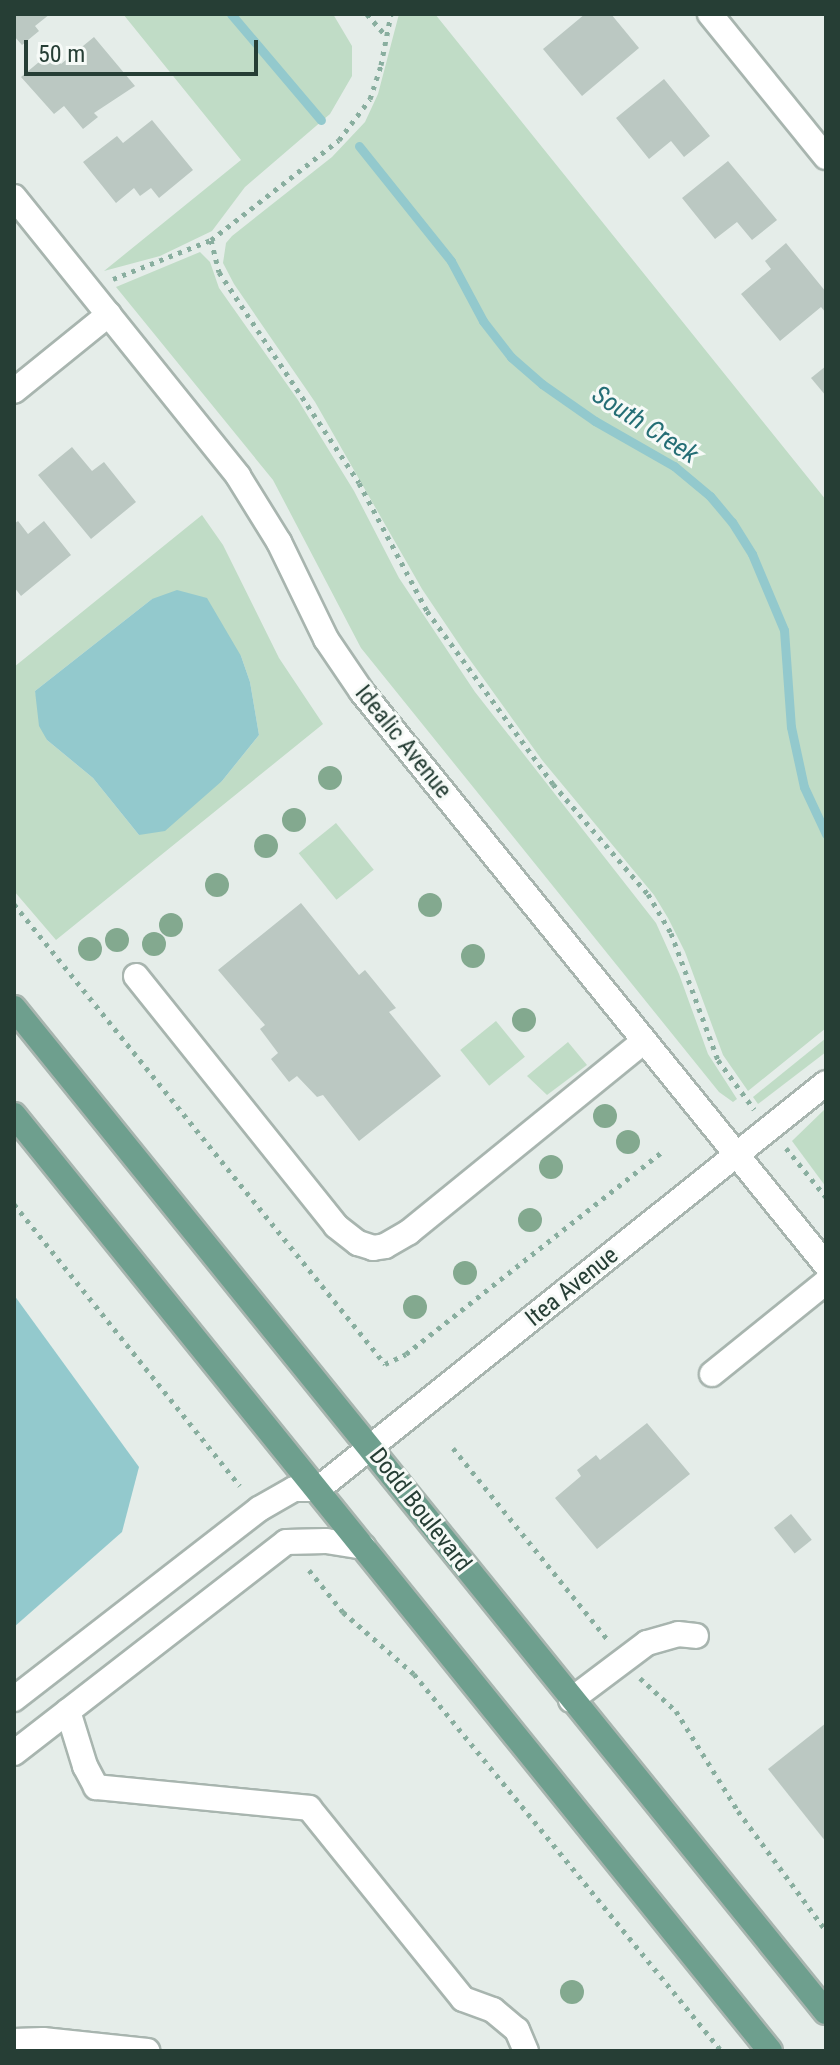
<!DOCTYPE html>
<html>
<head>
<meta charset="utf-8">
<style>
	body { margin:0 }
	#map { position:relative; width:840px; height:2065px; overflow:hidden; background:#e5ede9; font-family:"Roboto Condensed",sans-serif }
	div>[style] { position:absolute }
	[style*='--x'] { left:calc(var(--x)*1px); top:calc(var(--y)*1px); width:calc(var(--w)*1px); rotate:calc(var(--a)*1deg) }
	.green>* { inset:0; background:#c0dcc6; transform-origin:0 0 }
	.water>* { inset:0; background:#93c9cd }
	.stream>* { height:9px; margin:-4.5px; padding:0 4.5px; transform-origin:4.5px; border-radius:4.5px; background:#93c9cd }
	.building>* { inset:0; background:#bbc8c2; transform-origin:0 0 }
	.path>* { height:5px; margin-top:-2.5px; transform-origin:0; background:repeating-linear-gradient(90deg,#89ae9f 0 4px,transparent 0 10px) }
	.roads { filter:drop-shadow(2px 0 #a8b5af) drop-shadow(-2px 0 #a8b5af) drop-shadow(0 2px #a8b5af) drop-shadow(0 -2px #a8b5af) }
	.minor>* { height:24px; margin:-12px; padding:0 12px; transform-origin:12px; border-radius:12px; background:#fff }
	.major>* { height:24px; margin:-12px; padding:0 12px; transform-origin:12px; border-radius:12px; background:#6e9f8e }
	.trees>* { width:24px; height:24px; margin:-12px; border-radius:50%; background:#83a98f }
	span { translate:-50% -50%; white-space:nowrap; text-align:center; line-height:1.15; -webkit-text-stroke:6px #f6faf7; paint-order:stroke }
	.street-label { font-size:24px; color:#263e35 }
	.water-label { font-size:26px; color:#246e75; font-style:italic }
	.frame { position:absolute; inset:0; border:16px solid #263e35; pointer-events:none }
	.scale { position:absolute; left:24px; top:40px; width:234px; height:36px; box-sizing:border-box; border:4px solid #263e35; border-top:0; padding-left:10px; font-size:24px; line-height:28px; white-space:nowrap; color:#263e35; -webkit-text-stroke:6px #f6faf7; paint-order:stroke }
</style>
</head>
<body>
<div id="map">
	<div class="green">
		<i style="clip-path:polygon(123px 14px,333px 14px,352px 46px,352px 76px,330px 114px,245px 187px,212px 231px,160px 256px,104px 271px,241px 160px)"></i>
		<i style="clip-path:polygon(399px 14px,435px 14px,826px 500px,826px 1028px,748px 1091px,723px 1055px,685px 952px,668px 918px,654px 895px,542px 760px,465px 653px,422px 589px,315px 402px,234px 284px,223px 263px,226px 243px,232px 236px,332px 157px,365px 122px,378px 94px)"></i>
		<i style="clip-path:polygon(200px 252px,210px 262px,219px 288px,298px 400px,354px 491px,399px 578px,475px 692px,656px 923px,679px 974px,708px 1054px,737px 1099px,733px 1102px,719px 1092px,361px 648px,273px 480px,116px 287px)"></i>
		<i style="clip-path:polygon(evenodd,202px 515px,223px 545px,279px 658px,323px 724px,56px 940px,14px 891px,14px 667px,202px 515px,152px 599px,241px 656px,250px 682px,259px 735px,222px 781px,139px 835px,93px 778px,47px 740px,35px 691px,152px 599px)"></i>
		<i style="left:336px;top:823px;width:60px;height:48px;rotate:51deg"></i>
		<i style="left:496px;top:1021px;width:46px;height:46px;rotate:51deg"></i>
		<i style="clip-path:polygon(826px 1038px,826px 1052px,758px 1104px,753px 1097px)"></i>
		<i style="clip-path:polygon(568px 1042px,587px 1065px,547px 1095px,527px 1076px)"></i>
		<i style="clip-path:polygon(826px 1108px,826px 1187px,792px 1141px)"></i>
	</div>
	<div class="water">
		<i style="clip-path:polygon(177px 590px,207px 598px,241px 656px,250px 682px,259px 735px,222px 781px,165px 831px,139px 835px,93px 778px,47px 740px,39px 726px,35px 691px,152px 599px)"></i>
		<i style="clip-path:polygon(14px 1295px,139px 1467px,122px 1532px,14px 1627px)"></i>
	</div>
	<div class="stream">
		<i style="--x:231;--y:14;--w:139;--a:49.7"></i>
		<i style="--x:359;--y:146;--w:147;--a:51.3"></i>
		<i style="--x:451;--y:261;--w:68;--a:61.9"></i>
		<i style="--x:483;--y:321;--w:46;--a:52.1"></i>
		<i style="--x:511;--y:357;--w:41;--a:41.1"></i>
		<i style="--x:542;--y:384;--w:65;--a:34.9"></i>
		<i style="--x:595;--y:421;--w:91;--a:29.7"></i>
		<i style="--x:674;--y:466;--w:47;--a:39.8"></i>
		<i style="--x:710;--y:496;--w:34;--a:50"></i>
		<i style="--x:732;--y:522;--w:38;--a:58"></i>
		<i style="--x:752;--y:554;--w:82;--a:67.2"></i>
		<i style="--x:784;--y:630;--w:97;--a:85.9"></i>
		<i style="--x:791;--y:727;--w:61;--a:77.8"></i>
		<i style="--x:804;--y:787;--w:52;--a:64.9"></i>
	</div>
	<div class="building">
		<i style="clip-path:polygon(14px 14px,50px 14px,35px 26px,39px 31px,22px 45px,14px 36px)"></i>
		<i style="clip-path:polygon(585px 14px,611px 14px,639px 48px,582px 96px,543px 49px)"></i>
		<i style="clip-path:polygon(94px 37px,135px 86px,94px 113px,98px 117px,83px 129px,64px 106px,54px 114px,21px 77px,51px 52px,61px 64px)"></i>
		<i style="clip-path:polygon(664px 79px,710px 136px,684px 157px,671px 141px,649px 159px,616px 118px)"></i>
		<i style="clip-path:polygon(152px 120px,193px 170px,159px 198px,151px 188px,140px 196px,134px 188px,116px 203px,83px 162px,117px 136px,123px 143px)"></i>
		<i style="clip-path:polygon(728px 161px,777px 220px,752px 240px,737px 222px,715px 239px,682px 198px)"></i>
		<i style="clip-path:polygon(786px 243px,826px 292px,826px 313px,821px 307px,780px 341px,741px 294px,771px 269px,765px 261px)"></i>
		<i style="clip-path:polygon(826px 366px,826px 396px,811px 378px)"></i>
		<i style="clip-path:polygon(72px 447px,92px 471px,104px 462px,136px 502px,91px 539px,38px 475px)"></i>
		<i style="clip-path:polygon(18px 521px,28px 534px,44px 521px,71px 555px,21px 596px,14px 587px,14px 524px)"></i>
		<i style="clip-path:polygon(301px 903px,359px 975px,365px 970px,396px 1008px,389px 1012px,441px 1076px,359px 1141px,323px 1095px,317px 1097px,297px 1076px,289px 1082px,271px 1059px,278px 1053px,260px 1029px,265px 1025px,218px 970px)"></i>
		<i style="clip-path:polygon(647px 1423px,690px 1474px,597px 1549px,555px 1498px,581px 1476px,577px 1470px,596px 1455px,600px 1460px)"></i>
		<i style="left:791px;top:1514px;width:33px;height:22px;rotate:51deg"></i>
		<i style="clip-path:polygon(826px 1723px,826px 1842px,768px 1769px)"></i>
	</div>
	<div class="path">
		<i style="--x:367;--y:14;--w:28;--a:49"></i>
		<i style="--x:211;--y:240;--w:33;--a:76"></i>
		<i style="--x:219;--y:272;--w:253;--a:56.4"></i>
		<i style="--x:359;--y:483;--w:145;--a:62"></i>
		<i style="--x:427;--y:611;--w:214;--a:53.9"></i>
		<i style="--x:553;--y:784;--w:145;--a:49.2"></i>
		<i style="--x:648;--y:894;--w:45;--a:59.5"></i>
		<i style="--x:671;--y:933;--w:135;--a:69.7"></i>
		<i style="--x:718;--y:1060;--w:61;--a:53.7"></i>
		<i style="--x:113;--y:279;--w:105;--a:-21.7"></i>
		<i style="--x:211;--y:240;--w:162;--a:-38"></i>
		<i style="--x:339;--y:140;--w:51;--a:-52.9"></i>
		<i style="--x:370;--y:99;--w:36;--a:-72"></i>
		<i style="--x:381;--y:65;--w:52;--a:-78.9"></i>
		<i style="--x:14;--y:904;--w:591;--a:51.11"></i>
		<i style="--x:385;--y:1364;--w:23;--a:-25"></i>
		<i style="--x:406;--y:1354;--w:328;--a:-38.3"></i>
		<i style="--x:786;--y:1148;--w:63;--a:50.8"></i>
		<i style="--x:14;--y:1204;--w:361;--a:51.3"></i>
		<i style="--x:453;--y:1448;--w:247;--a:51.1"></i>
		<i style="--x:309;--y:1570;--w:54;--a:51"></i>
		<i style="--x:343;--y:1612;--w:94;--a:41.1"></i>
		<i style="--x:414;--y:1674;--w:486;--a:50.8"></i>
		<i style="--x:640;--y:1678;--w:49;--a:42.5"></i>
		<i style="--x:676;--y:1711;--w:118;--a:58.2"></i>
		<i style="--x:738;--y:1811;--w:149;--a:53.7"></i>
	</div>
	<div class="roads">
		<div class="minor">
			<i style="--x:710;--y:14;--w:184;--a:51"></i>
			<i style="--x:14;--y:197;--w:358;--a:51.2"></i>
			<i style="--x:238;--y:476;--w:78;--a:58.2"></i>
			<i style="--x:279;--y:542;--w:108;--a:64.1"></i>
			<i style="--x:326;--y:639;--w:64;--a:55.8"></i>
			<i style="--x:362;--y:692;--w:737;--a:51"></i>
			<i style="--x:14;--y:391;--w:122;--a:-39"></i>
			<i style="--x:136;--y:976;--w:320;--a:51.3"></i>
			<i style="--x:336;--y:1226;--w:28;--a:38"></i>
			<i style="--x:358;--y:1243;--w:16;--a:18"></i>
			<i style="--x:373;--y:1248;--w:12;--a:-9"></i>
			<i style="--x:385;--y:1246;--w:28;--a:-30"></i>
			<i style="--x:409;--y:1232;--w:301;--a:-39.1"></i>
			<i style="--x:712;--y:1374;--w:146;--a:-38.9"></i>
			<i style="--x:14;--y:1699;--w:310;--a:-37.8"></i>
			<i style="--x:259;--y:1509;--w:40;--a:-29.7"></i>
			<i style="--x:294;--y:1489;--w:24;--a:0"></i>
			<i style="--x:318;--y:1489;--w:650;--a:-38.63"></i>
			<i style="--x:571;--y:1700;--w:95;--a:-36.9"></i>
			<i style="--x:647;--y:1643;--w:32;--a:-16"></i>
			<i style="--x:678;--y:1634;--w:18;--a:6"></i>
			<i style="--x:68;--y:1711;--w:58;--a:72.8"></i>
			<i style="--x:85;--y:1766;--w:24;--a:62"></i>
			<i style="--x:96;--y:1787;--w:214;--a:5.6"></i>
			<i style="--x:309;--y:1808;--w:245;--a:51.1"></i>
			<i style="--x:463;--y:1999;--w:32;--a:20"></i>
			<i style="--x:493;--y:2010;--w:31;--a:40"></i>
			<i style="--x:517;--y:2030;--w:23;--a:67"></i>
			<i style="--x:14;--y:1753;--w:344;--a:-37.8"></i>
			<i style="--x:286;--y:1542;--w:40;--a:-1.4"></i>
			<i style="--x:326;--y:1541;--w:38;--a:9"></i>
			<i style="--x:14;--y:2041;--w:29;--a:-2"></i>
			<i style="--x:43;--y:2040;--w:105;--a:6"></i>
		</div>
		<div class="major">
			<i style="--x:14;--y:1008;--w:1291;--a:51.04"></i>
			<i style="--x:14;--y:1115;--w:1203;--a:51.07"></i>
		</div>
	</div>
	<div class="trees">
		<i style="left:330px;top:778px"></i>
		<i style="left:294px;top:820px"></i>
		<i style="left:266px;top:846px"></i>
		<i style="left:217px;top:885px"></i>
		<i style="left:430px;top:905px"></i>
		<i style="left:171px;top:925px"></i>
		<i style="left:117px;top:940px"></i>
		<i style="left:154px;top:944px"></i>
		<i style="left:90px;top:949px"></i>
		<i style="left:473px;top:956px"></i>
		<i style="left:524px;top:1020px"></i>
		<i style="left:605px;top:1116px"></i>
		<i style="left:628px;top:1142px"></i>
		<i style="left:551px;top:1167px"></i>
		<i style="left:530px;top:1220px"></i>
		<i style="left:465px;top:1273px"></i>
		<i style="left:415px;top:1307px"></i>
		<i style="left:572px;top:1992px"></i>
	</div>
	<div class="street-label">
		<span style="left:403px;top:742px;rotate:51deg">Idealic Avenue</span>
		<span style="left:572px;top:1287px;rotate:-39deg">Itea Avenue</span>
		<span style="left:420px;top:1510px;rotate:52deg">Dodd Boulevard</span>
	</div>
	<div class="water-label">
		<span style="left:645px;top:425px;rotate:33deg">South Creek</span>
	</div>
	<div class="frame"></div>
	<div class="scale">50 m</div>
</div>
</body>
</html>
